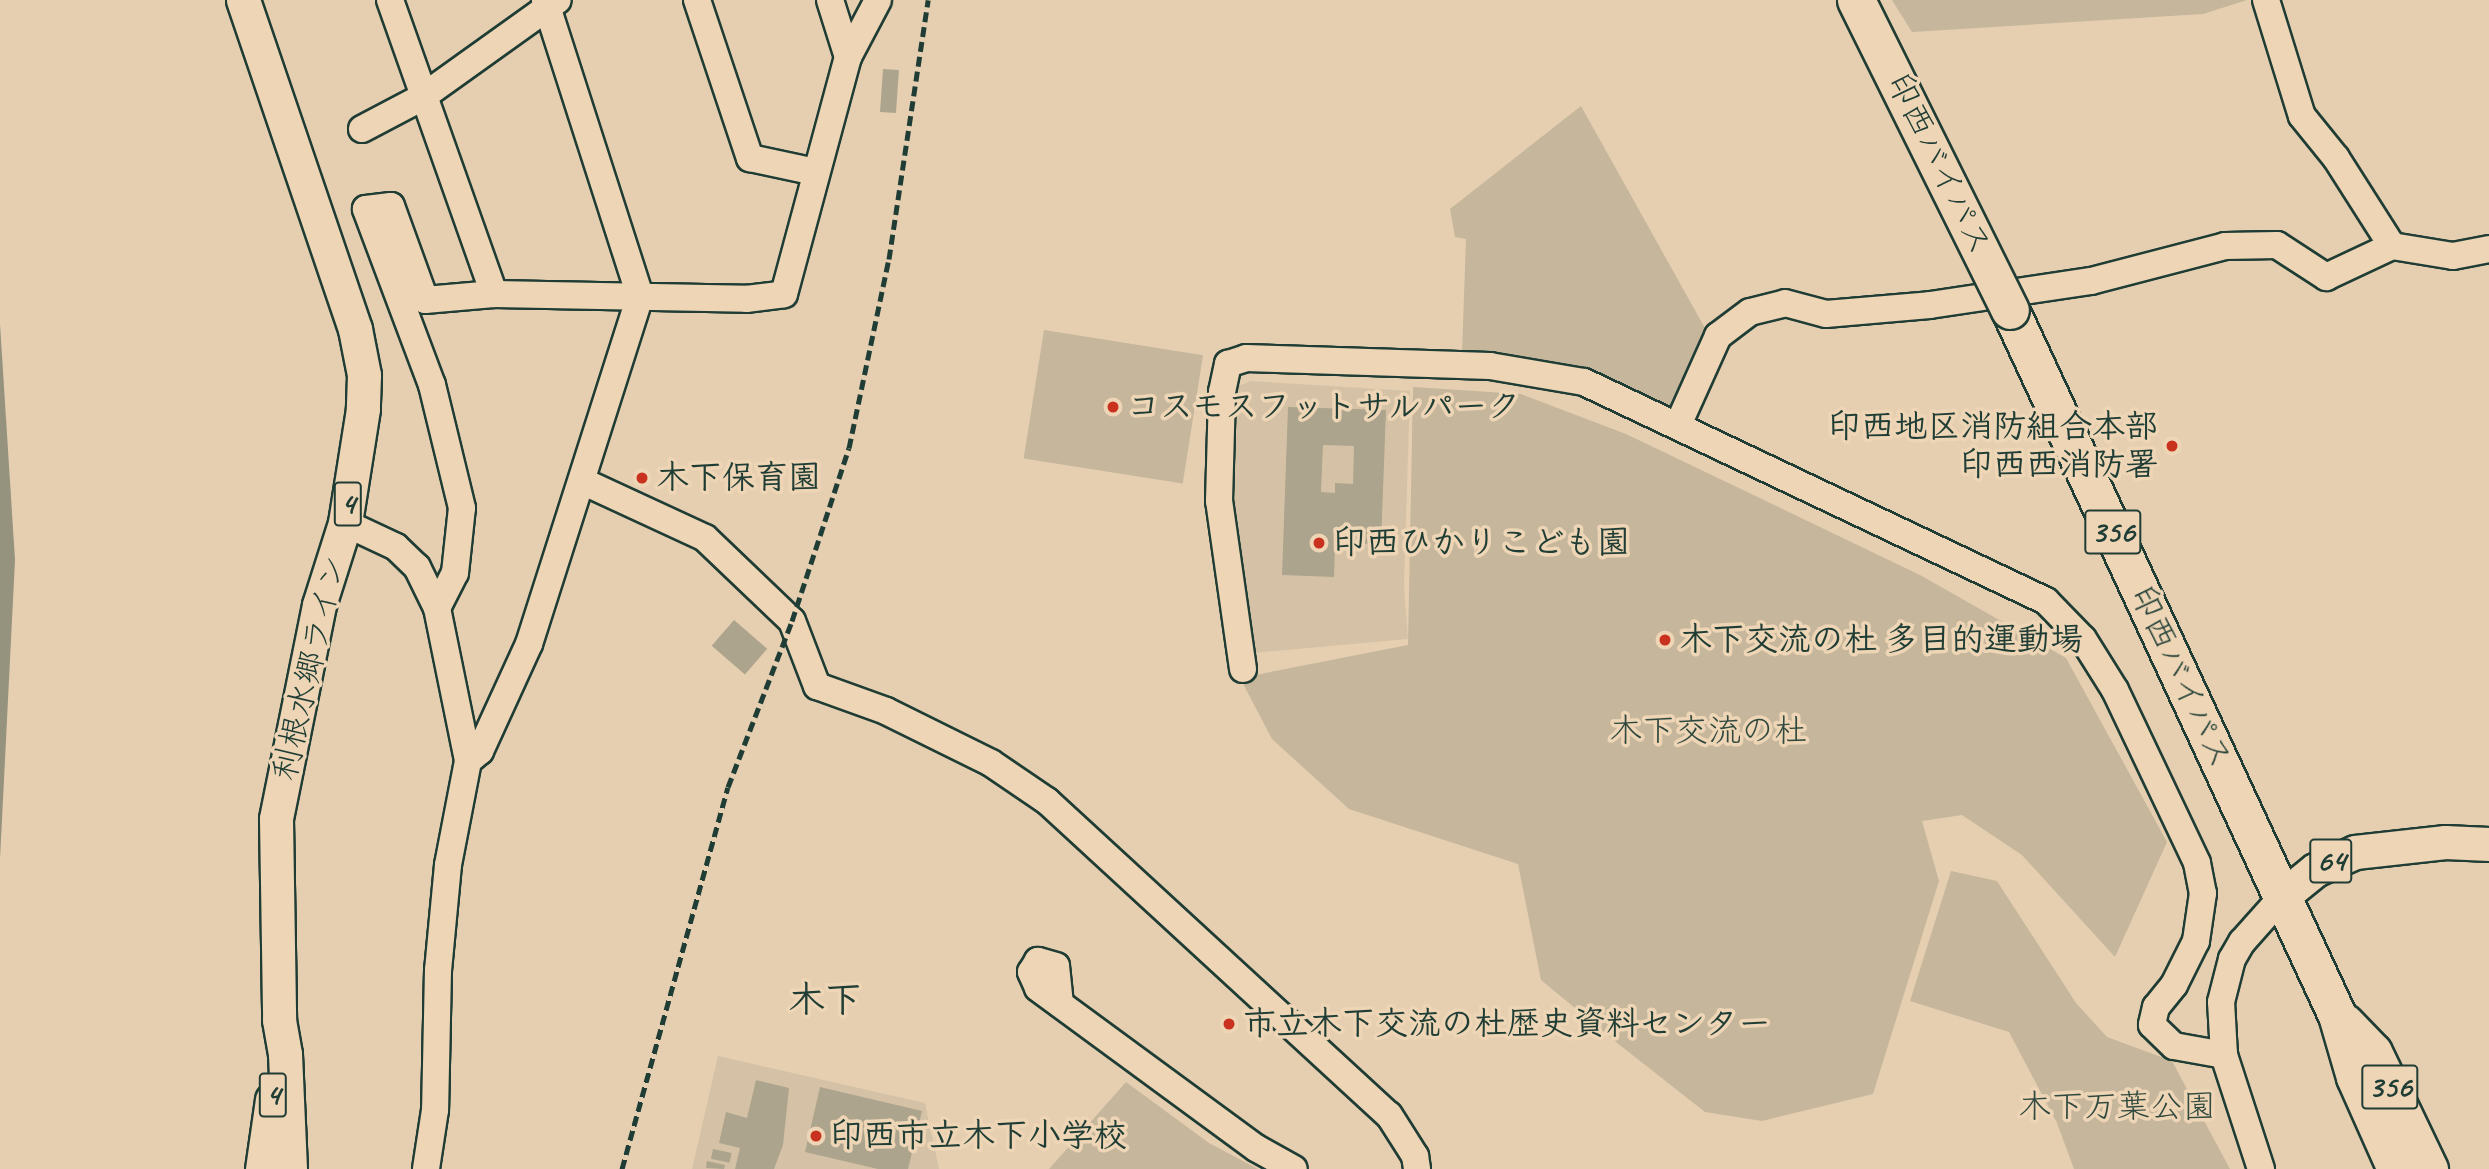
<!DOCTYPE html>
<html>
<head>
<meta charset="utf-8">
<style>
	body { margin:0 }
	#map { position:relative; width:2489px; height:1169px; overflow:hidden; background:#e6cfb1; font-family:Caveat,"Klee One",sans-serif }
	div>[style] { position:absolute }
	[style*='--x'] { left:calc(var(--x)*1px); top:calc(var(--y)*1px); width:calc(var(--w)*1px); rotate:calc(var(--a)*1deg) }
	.built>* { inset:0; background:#d5c2a6 }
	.green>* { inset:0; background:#c5b69c; transform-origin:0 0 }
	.water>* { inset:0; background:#95927e }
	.building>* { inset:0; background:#aca48c; transform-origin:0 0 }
	.roads { filter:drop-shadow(2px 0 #1f3d34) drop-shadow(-2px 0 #1f3d34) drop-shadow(0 2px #1f3d34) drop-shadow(0 -2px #1f3d34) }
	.minor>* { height:26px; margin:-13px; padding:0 13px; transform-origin:13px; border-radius:13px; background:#eed5b6 }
	.major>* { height:33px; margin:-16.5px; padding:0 16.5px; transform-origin:16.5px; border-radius:16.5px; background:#eed5b6 }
	.highway>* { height:37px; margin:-18.5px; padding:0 18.5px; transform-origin:18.5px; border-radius:18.5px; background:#eed5b6 }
	.rail>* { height:5px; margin-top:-2.5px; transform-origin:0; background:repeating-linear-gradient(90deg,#1f3d34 0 10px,transparent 0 15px) }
	.bridges { filter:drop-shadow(2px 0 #1f3d34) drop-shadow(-2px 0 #1f3d34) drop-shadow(0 2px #1f3d34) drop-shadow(0 -2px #1f3d34) }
	.highway-bridge>* { height:37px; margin:-18.5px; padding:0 18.5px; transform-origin:18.5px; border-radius:18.5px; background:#eed5b6 }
	.dots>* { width:19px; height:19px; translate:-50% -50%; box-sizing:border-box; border:4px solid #eed5b6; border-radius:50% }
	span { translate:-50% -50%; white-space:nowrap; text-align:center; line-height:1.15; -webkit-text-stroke:7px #eed5b6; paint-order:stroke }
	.shield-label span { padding:2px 5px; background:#eed5b6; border:2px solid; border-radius:5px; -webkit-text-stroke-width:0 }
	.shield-label { font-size:32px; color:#1f3d34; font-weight:700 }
	.street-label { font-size:33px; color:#1f3d34 }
	.poi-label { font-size:33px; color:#1f3d34; font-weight:700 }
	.left { translate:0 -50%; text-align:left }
	.right { translate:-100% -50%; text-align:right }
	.park-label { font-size:33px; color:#30493e }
	.quarter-label { font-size:37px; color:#1f3d34; font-weight:700 }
</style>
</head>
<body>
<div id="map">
	<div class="built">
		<i style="clip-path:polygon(1251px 381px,1410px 391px,1404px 585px,1408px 639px,1253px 653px,1227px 476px,1233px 388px)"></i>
		<i style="clip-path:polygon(718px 1056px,925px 1103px,939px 1169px,692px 1169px)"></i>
	</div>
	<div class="green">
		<i style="clip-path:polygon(1892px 0,2247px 0,2203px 14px,1912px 32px)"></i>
		<i style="clip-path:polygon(1581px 106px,1706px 330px,1710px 344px,1671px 411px,1522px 359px,1462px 352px,1466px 239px,1455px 237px,1450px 209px)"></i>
		<i style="left:1044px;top:330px;width:161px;height:130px;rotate:9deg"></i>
		<i style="clip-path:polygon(1413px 387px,1521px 394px,1626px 434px,1920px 575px,2066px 658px,2167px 842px,2115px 957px,2022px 855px,1962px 815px,1922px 821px,1939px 881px,1873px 1094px,1762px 1121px,1705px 1112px,1621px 1046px,1541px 980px,1518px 864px,1349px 809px,1272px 739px,1240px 678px,1408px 645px)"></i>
		<i style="clip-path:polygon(1951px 871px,1997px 881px,2076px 1003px,2107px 1037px,2172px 1061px,2230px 1169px,2074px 1169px,2057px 1123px,2009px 1032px,1910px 1001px)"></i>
		<i style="clip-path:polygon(1126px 1082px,1209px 1143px,1258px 1169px,1049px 1169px)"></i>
	</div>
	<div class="water">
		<i style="clip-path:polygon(0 324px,15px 560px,0 859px)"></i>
	</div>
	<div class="building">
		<i style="left:883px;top:69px;width:16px;height:43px;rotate:4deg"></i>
		<i style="clip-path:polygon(evenodd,1288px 407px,1386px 410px,1381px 544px,1335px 543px,1334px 577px,1282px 575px,1288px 407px,1323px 445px,1354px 446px,1353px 484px,1335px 483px,1335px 493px,1321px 492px,1323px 445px)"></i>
		<i style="left:734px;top:620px;width:44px;height:34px;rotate:41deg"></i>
		<i style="clip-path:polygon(756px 1080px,789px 1088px,783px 1145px,774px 1169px,735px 1169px,740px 1148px,719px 1143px,726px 1112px,747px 1118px)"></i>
		<i style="clip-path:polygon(820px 1087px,922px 1111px,908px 1169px,878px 1169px,805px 1152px)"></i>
		<i style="left:713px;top:1149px;width:19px;height:10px;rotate:12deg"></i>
		<i style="clip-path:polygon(707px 1161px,725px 1165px,724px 1169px,706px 1168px)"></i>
	</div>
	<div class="roads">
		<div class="minor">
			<i style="--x:390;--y:0;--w:312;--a:70.5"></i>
			<i style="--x:697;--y:0;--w:167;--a:71.5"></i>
			<i style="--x:750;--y:158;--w:67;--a:12"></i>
			<i style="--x:830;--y:0;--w:60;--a:72.5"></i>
			<i style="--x:2266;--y:0;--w:121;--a:72.8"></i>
			<i style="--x:2302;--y:116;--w:54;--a:51"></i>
			<i style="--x:2336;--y:158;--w:104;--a:57.5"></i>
			<i style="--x:362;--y:129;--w:67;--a:-27.7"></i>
			<i style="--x:421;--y:98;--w:168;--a:-35.6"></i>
			<i style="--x:1678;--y:425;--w:98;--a:-65.8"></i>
			<i style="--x:1718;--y:336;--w:40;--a:-37"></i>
			<i style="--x:1750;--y:312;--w:36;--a:-14"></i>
			<i style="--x:1785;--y:303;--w:42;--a:15"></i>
			<i style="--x:1826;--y:314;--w:104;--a:-4.9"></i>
			<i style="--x:1930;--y:305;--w:163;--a:-8.5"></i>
			<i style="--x:2091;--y:281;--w:138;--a:-14.6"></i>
			<i style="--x:2225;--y:246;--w:52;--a:-1.1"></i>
			<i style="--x:2277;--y:245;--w:59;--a:33.1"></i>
			<i style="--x:2326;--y:277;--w:73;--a:-25.2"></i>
			<i style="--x:2392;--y:246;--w:62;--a:9.3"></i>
			<i style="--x:2453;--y:256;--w:37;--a:-11"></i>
			<i style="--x:584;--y:482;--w:133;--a:24.8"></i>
			<i style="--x:705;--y:538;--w:120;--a:43.7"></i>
			<i style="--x:792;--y:621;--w:70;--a:69"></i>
			<i style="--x:817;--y:686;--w:73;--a:19.9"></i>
			<i style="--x:886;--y:711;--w:117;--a:26.3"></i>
			<i style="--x:991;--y:763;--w:68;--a:34.2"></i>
			<i style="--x:1047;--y:801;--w:464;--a:42.6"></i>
			<i style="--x:1389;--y:1115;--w:49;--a:57.6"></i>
			<i style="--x:1415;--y:1156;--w:13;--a:81"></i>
			<i style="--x:345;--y:523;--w:56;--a:25.2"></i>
			<i style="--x:396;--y:547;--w:29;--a:44"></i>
			<i style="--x:417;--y:567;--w:46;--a:64"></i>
			<i style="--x:437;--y:608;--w:156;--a:78.5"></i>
			<i style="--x:468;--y:761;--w:106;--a:100.9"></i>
			<i style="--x:448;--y:865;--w:105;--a:95.4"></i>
			<i style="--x:438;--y:970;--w:140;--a:91.2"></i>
			<i style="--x:435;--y:1110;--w:60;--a:98.7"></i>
			<i style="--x:437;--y:608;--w:39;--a:-63"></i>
			<i style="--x:455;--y:573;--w:65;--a:-83.9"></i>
			<i style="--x:462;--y:508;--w:127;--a:-103.7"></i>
			<i style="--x:432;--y:385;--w:188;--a:-110.6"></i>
			<i style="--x:366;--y:209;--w:25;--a:-7"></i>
			<i style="--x:391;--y:206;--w:100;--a:70.1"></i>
			<i style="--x:425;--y:300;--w:69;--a:-5"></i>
			<i style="--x:494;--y:294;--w:252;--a:1.1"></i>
			<i style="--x:746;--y:299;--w:38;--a:-7"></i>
			<i style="--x:784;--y:294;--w:245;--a:-74.9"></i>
			<i style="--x:848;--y:57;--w:64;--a:-62.2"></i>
			<i style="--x:1243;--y:669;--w:170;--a:-98.1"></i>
			<i style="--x:1219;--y:501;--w:109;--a:-88.4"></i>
			<i style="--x:1222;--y:392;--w:29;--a:-78"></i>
			<i style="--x:1228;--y:364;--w:19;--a:-18"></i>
			<i style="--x:1246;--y:358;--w:244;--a:1.9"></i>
			<i style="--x:1490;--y:366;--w:95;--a:9.7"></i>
			<i style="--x:1584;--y:382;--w:511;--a:25.36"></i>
			<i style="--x:2046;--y:601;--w:53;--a:45.8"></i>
			<i style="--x:2083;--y:639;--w:60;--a:57.9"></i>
			<i style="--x:2115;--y:690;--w:191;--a:64.6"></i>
			<i style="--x:2197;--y:863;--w:31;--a:79"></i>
			<i style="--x:2203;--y:893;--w:49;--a:98.3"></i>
			<i style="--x:2196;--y:941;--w:49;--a:116.6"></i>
			<i style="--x:2174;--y:985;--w:28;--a:129"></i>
			<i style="--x:2156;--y:1007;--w:18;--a:103"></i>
			<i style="--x:2152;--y:1025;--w:30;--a:44"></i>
			<i style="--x:2174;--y:1046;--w:51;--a:10.2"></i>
			<i style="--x:468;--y:761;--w:16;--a:-40"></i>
			<i style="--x:480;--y:751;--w:118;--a:-65.4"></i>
			<i style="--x:529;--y:644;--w:365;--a:-72.3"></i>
			<i style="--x:640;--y:296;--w:311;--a:-107.8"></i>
			<i style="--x:1060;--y:1004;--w:38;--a:-96"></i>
			<i style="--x:1056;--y:966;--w:19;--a:-164"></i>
			<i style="--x:1038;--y:961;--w:13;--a:122"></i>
			<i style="--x:1031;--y:972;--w:17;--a:66"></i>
			<i style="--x:1038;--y:988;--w:270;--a:36.3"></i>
			<i style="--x:1256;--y:1148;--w:43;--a:28.9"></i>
			<i style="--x:2261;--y:1169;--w:120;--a:-108"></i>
			<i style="--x:2224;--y:1055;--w:53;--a:-93.2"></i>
			<i style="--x:2221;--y:1002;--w:44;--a:-75.7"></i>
			<i style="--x:2232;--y:959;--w:20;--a:-60"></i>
			<i style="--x:2242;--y:942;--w:62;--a:-48.3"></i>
		</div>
		<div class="major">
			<i style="--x:243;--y:0;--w:348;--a:71.2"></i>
			<i style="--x:355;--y:329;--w:47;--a:78.9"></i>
			<i style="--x:364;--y:375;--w:34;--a:92"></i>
			<i style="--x:363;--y:409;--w:115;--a:99"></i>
			<i style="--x:345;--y:523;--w:86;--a:107.6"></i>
			<i style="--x:319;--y:605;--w:218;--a:101.4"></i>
			<i style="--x:276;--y:819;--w:201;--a:89.1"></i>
			<i style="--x:279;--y:1020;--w:35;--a:80"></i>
			<i style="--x:285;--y:1054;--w:115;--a:87.5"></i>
			<i style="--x:2283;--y:896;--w:41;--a:-39.1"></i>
			<i style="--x:2315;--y:870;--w:44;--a:-24.2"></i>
			<i style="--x:2355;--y:852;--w:91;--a:-6.3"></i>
			<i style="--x:2445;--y:842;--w:44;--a:2.6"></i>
			<i style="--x:262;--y:1169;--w:70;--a:-81.8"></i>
		</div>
		<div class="highway">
			<i style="--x:2010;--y:310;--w:777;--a:65.12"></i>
			<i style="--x:2337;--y:1015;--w:65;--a:73.8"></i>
			<i style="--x:2355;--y:1077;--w:101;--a:66"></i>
			<i style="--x:2345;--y:1023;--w:40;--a:46"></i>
			<i style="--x:2373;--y:1052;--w:130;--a:64.4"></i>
		</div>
	</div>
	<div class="rail">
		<i style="--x:622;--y:1169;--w:396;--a:-74.5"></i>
		<i style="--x:728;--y:787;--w:178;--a:-68.9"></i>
		<i style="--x:792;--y:621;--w:182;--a:-71.8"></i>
		<i style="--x:849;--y:448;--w:193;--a:-78.1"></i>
		<i style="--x:889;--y:259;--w:262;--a:-81.4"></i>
	</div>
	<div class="bridges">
		<div class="highway-bridge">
			<i style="--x:1856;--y:0;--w:346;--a:63.6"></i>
		</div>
	</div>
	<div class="dots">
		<i style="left:1113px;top:407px;background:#c8321e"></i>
		<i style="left:2172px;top:446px;background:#c8321e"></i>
		<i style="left:642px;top:478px;background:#c8321e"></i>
		<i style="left:1319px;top:543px;background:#c8321e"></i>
		<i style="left:1665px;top:640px;background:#c8321e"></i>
		<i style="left:1229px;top:1024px;background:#c8321e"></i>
		<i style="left:816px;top:1136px;background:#c8321e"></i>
	</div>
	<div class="shield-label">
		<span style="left:348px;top:504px">4</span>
		<span style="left:2113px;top:532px">356</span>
		<span style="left:2331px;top:861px">64</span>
		<span style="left:2390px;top:1087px">356</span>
		<span style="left:273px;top:1095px">4</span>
	</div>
	<div class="street-label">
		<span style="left:1939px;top:164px;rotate:64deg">印西バイパス</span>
		<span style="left:310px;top:668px;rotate:-77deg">利根水郷ライン</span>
		<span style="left:2181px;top:677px;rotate:65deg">印西バイパス</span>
	</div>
	<div class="poi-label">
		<span class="left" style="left:1127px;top:407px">コスモスフットサルパーク</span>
		<span class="right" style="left:2158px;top:446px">印西地区消防組合本部<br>印西西消防署</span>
		<span class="left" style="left:656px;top:478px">木下保育園</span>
		<span class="left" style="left:1333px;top:543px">印西ひかりこども園</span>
		<span class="left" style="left:1679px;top:640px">木下交流の杜 多目的運動場</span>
		<span class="left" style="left:1243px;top:1024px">市立木下交流の杜歴史資料センター</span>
		<span class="left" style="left:830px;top:1136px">印西市立木下小学校</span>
	</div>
	<div class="park-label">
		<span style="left:1708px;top:731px">木下交流の杜</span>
		<span style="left:2117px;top:1107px">木下万葉公園</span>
	</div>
	<div class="quarter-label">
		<span style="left:825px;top:1000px">木下</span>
	</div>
</div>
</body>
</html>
